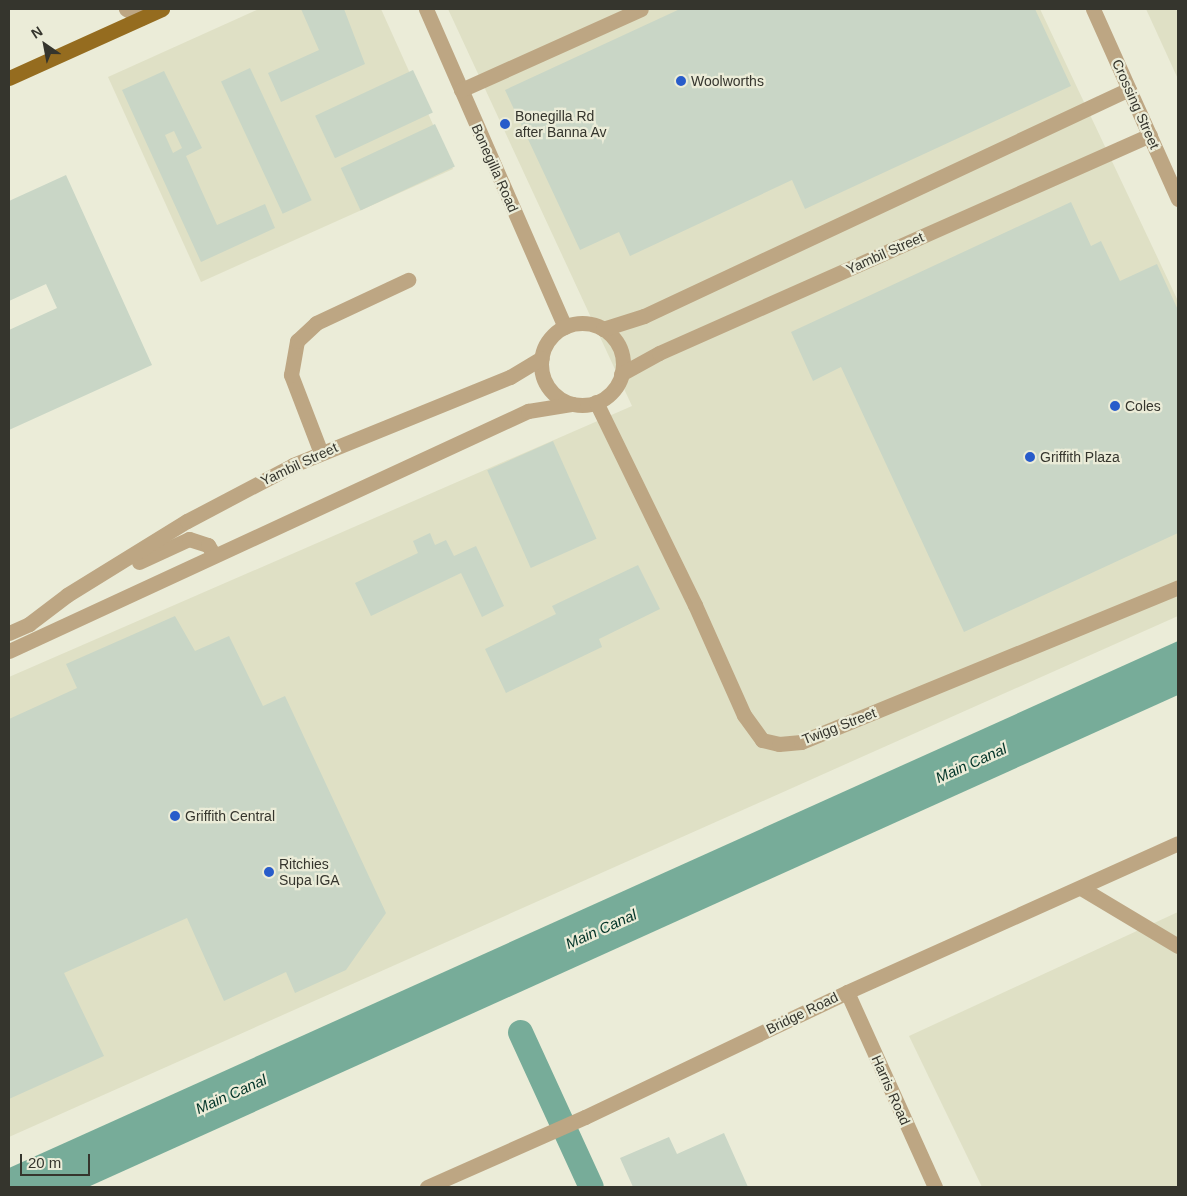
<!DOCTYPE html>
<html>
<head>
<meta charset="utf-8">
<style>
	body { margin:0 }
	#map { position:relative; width:1187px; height:1196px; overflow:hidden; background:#ebecd8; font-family:Arial,sans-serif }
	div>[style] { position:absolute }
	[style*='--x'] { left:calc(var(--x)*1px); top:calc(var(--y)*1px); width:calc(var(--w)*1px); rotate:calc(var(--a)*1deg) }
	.built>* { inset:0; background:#dfe0c5 }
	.water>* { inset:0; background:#77ac99 }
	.canal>* { height:25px; margin:-12.5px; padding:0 12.5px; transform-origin:12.5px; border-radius:12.5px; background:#77ac99 }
	.building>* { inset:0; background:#c9d6c6; transform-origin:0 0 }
	.minor>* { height:15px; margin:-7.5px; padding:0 7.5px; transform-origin:7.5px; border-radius:7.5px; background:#bda683 }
	.minor>.ring { margin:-7.5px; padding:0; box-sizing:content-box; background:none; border:15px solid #bda683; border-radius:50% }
	.major>* { height:15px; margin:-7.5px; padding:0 7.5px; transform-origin:7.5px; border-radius:7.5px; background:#956c1f }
	.dots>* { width:14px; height:14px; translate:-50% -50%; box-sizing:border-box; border:2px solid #ebecd8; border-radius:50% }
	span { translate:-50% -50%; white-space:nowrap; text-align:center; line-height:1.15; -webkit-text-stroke:4.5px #ebecd8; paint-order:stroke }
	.poi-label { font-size:14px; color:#35352d }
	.left { translate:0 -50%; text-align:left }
	.street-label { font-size:14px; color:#35352d }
	.water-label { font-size:15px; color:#013327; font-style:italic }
	.frame { position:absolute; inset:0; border:10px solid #35352d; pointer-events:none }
	.north { position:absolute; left:20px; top:20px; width:50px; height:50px; -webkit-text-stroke:4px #ebecd8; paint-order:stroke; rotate:327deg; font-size:14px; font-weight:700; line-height:20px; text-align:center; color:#35352d }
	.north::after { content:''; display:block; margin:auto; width:18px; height:22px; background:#35352d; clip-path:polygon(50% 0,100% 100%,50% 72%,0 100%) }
	.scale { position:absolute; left:20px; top:1154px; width:70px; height:22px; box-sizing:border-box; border:2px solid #35352d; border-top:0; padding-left:6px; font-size:15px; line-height:18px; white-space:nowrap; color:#35352d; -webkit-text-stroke:4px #ebecd8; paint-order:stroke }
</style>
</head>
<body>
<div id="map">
	<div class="built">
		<i style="clip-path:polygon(259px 9px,381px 9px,453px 169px,201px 282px,108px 77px)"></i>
		<i style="clip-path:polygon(448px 9px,1040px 9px,1178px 301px,1178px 616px,9px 1137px,9px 677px,632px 406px)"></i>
		<i style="clip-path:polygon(1146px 9px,1178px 9px,1178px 79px)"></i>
		<i style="clip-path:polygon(1178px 912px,1178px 1187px,982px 1187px,909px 1036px)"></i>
	</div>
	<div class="water">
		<i style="clip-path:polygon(1178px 641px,1178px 695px,88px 1187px,9px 1187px,9px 1168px)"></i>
	</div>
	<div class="canal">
		<i style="--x:520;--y:1032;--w:170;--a:65.4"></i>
	</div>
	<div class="building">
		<i style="clip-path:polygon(301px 9px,344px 9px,365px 64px,281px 102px,268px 73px,319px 50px)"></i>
		<i style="clip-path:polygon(680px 9px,1035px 9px,1071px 86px,805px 209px,792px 180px,630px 256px,619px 232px,580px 250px,505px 90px)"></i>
		<i style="left:250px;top:68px;width:146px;height:32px;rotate:65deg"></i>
		<i style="left:413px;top:70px;width:47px;height:108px;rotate:65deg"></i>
		<i style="clip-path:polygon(evenodd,164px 71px,202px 148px,186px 156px,217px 225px,265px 204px,275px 228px,201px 262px,122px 90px,164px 71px,174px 131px,182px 148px,173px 153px,165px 135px,174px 131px)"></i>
		<i style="left:435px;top:124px;width:47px;height:104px;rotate:65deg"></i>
		<i style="clip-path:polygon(66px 175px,152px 365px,9px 430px,9px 330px,57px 308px,46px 284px,9px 301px,9px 201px)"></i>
		<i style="clip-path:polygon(1071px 202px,1091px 246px,1101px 241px,1120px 281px,1157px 264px,1178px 310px,1178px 533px,964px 632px,841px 367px,813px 381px,791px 332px)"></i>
		<i style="left:553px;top:441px;width:107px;height:72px;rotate:66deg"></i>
		<i style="clip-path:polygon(430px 533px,435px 545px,446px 540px,454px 556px,476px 546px,504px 606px,482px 617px,461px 573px,371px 616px,355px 583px,418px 553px,413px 541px)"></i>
		<i style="clip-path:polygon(638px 565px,660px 609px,599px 639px,602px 647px,506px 693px,485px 649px,556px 614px,552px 606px)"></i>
		<i style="clip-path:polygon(175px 616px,195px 651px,229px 636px,263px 706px,285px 696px,386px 913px,346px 970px,295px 993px,286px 972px,224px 1001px,187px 918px,64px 973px,104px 1056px,9px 1099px,9px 719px,77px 688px,66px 664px)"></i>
		<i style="clip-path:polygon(724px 1133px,748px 1187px,633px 1187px,620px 1158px,669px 1137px,677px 1154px)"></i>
	</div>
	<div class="minor">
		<i style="--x:126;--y:9;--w:18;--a:29"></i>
		<i style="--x:426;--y:9;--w:347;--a:66.4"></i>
		<i style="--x:1093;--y:9;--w:208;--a:65.9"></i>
		<i style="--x:461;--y:90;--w:197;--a:-24.2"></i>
		<i class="ring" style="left:541px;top:323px;width:67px;height:67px"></i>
		<i style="--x:603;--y:329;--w:43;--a:-17.6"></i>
		<i style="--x:644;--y:316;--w:535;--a:-25.08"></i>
		<i style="--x:621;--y:374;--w:43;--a:-28.9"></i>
		<i style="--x:659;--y:353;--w:537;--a:-23.94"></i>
		<i style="--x:596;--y:402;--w:226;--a:64"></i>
		<i style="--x:695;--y:605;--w:120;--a:66"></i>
		<i style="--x:744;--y:715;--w:31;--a:54"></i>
		<i style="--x:762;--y:740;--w:17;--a:13"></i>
		<i style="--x:779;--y:744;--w:22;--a:-5"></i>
		<i style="--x:801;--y:742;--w:408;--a:-22.3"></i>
		<i style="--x:321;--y:453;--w:84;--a:-111"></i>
		<i style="--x:291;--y:375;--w:35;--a:-80"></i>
		<i style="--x:297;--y:341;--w:26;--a:-43"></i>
		<i style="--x:316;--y:323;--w:102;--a:-25.1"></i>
		<i style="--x:139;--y:562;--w:55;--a:-24.7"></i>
		<i style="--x:189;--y:539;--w:20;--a:18"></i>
		<i style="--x:208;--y:545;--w:12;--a:59"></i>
		<i style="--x:9;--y:633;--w:22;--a:-24"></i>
		<i style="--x:29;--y:624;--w:48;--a:-37.3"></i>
		<i style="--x:67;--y:595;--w:141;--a:-31.7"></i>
		<i style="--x:187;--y:521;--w:120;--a:-27.8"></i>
		<i style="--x:293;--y:465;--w:234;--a:-22.1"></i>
		<i style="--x:510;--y:377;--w:37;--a:-31"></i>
		<i style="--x:9;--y:651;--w:572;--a:-24.82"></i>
		<i style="--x:528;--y:411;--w:45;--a:-9"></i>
		<i style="--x:1081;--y:888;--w:113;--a:30.9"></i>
		<i style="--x:847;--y:992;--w:214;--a:65.7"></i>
		<i style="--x:427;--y:1187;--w:173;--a:-23.9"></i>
		<i style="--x:585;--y:1117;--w:290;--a:-25.5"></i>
		<i style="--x:847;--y:992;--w:363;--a:-24.2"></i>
	</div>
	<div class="major">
		<i style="--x:9;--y:78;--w:168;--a:-24.3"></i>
	</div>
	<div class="dots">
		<i style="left:681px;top:81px;background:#285cca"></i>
		<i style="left:505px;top:124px;background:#285cca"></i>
		<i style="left:1115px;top:406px;background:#285cca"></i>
		<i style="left:1030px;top:457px;background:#285cca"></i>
		<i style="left:175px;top:816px;background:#285cca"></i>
		<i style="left:269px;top:872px;background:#285cca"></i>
	</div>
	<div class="poi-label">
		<span class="left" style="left:691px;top:81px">Woolworths</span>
		<span class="left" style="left:515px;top:124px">Bonegilla Rd<br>after Banna Av</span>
		<span class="left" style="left:1125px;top:406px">Coles</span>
		<span class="left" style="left:1040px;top:457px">Griffith Plaza</span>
		<span class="left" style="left:185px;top:816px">Griffith Central</span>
		<span class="left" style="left:279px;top:872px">Ritchies<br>Supa IGA</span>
	</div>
	<div class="street-label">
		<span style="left:1136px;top:104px;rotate:66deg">Crossing Street</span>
		<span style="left:495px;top:168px;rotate:66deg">Bonegilla Road</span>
		<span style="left:885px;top:253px;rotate:-24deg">Yambil Street</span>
		<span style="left:299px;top:464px;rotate:-25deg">Yambil Street</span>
		<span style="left:839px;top:726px;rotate:-21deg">Twigg Street</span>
		<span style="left:802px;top:1013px;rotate:-26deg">Bridge Road</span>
		<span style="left:891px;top:1090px;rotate:66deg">Harris Road</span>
	</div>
	<div class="water-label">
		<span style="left:971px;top:763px;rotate:-24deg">Main Canal</span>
		<span style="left:601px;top:929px;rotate:-24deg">Main Canal</span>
		<span style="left:231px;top:1094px;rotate:-24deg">Main Canal</span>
	</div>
	<div class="frame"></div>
	<div class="north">N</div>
	<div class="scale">20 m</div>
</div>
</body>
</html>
